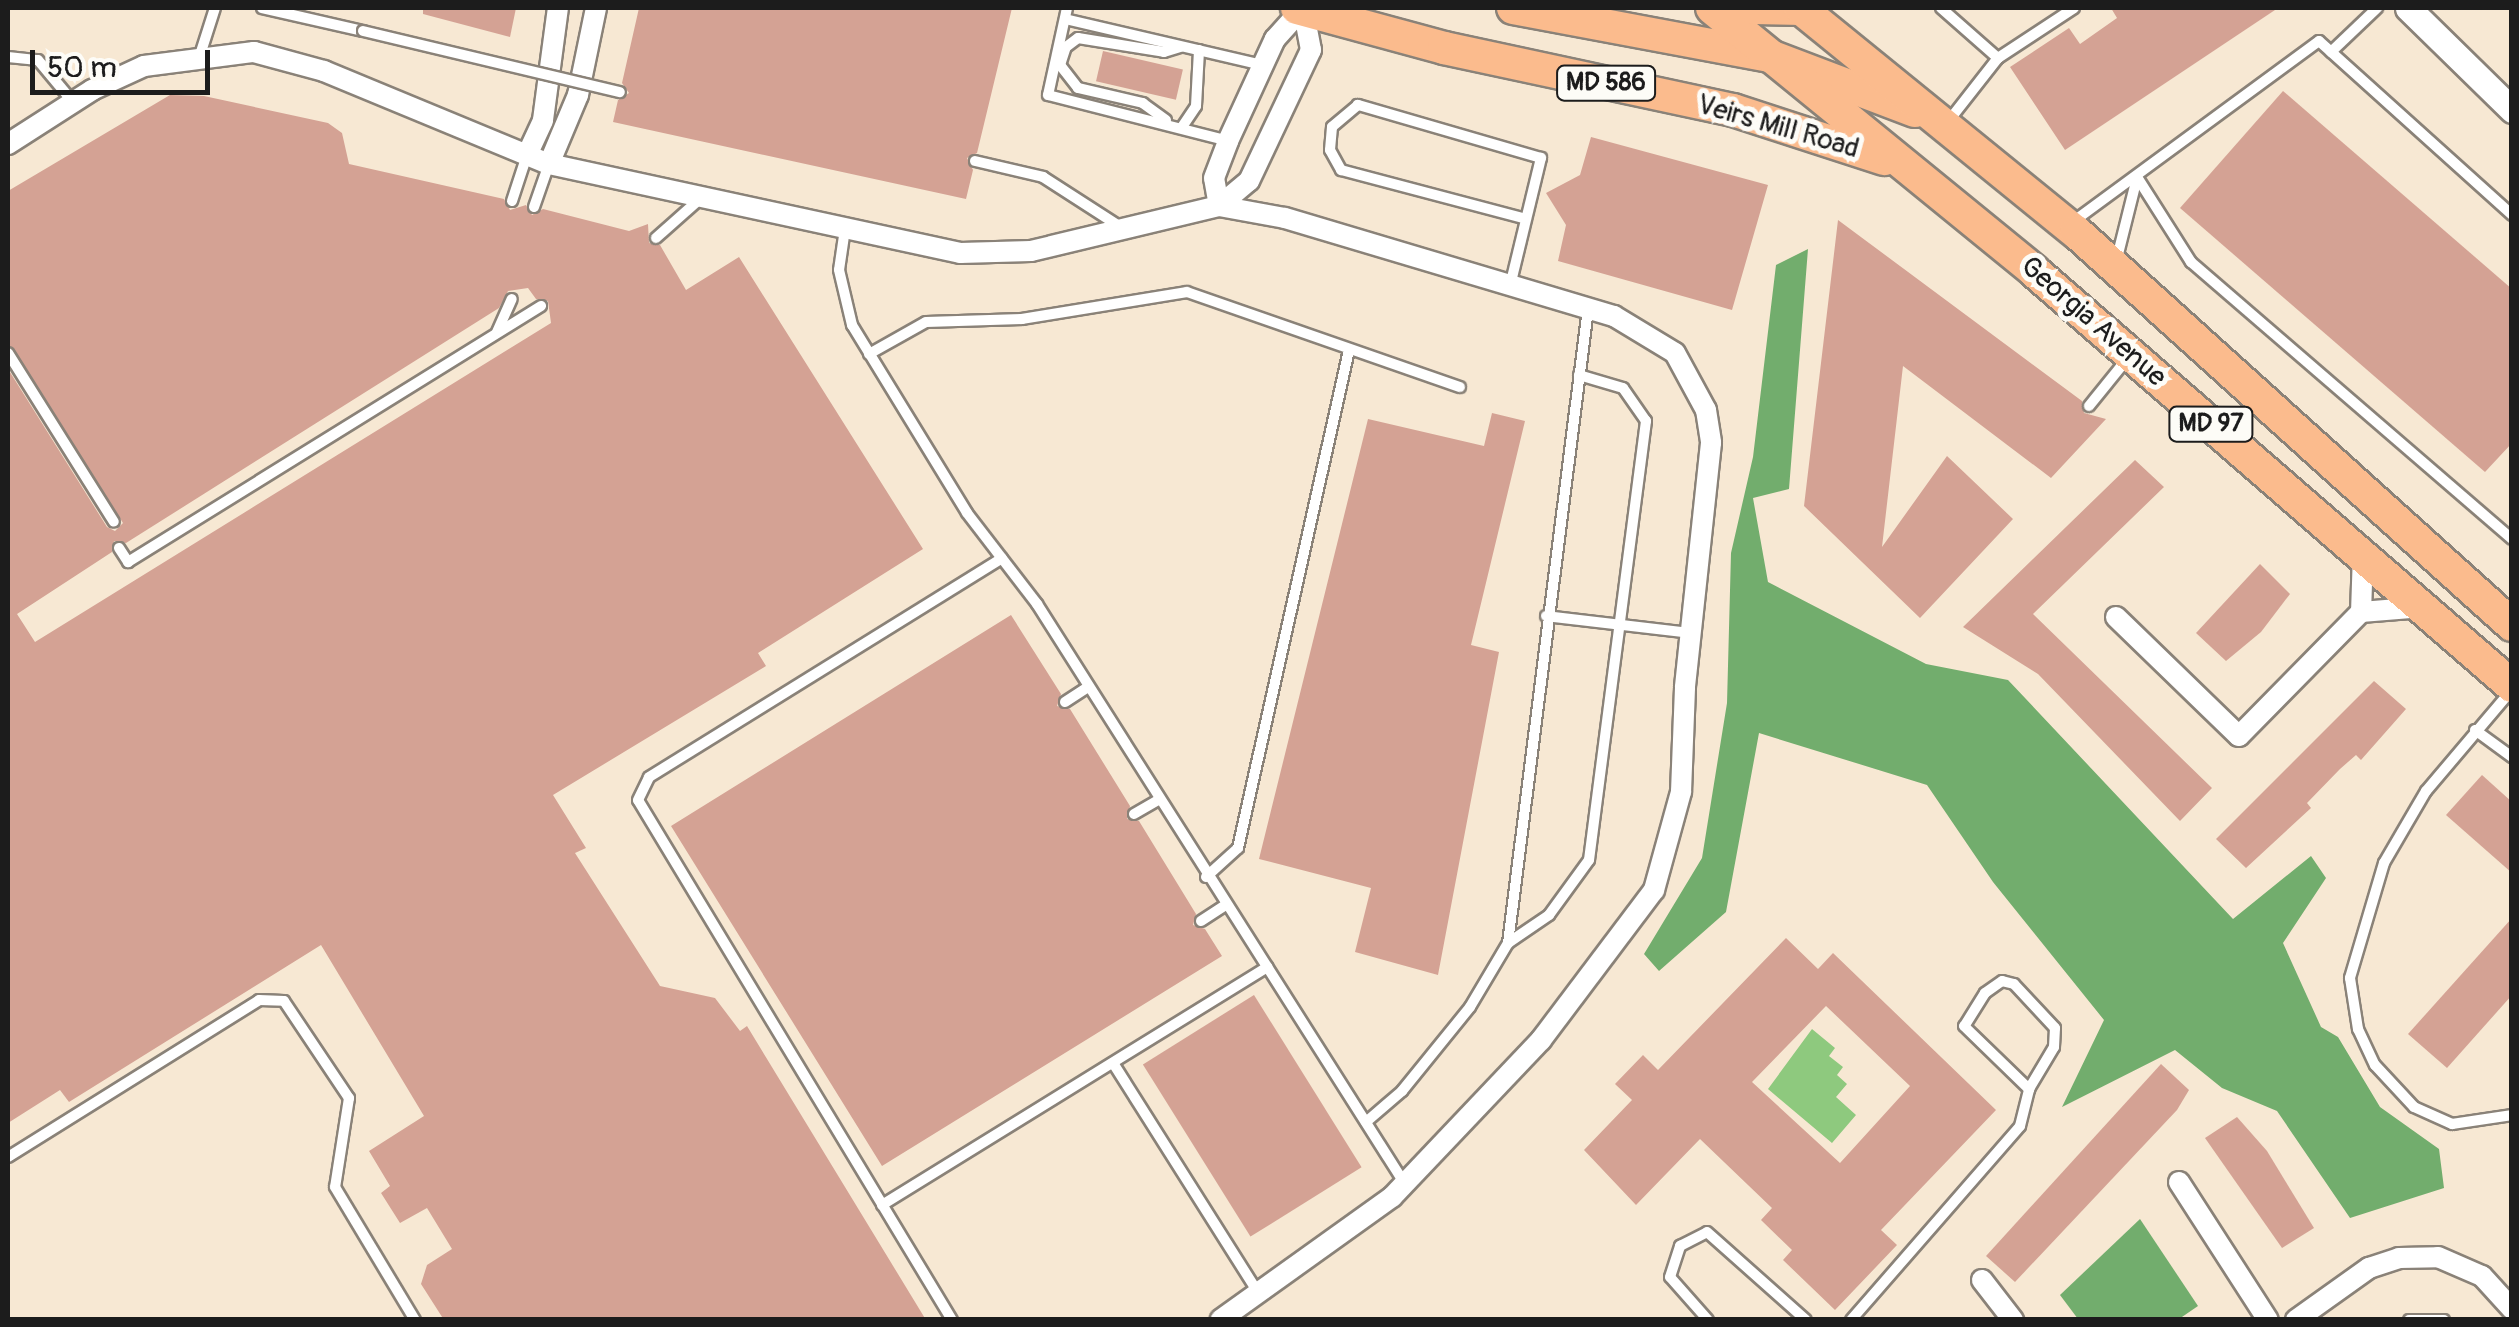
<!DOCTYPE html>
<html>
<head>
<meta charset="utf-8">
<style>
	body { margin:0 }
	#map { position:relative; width:2519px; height:1327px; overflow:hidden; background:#f7e8d3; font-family:Pangolin,sans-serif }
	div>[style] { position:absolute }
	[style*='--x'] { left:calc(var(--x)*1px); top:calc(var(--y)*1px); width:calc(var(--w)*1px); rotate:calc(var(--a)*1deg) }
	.green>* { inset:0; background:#8ec97e }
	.forest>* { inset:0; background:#72ad6d }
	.building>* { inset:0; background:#d4a294; transform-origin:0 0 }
	.roads { filter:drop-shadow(2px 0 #8a8278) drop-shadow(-2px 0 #8a8278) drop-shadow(0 2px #8a8278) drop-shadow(0 -2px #8a8278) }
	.service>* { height:10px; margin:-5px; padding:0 5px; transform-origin:5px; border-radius:5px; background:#fff }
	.minor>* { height:20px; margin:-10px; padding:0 10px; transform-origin:10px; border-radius:10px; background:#fff }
	.tertiary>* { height:25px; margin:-12.5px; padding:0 12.5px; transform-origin:12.5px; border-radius:12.5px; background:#fff }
	.primary>* { height:32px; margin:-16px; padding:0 16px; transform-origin:16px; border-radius:16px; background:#fbbb8d }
	.bridges { filter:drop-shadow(2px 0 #8a8278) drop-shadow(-2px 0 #8a8278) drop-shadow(0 2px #8a8278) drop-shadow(0 -2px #8a8278) }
	.service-bridge>* { height:10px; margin:-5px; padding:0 5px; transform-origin:5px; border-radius:5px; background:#fff }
	span { translate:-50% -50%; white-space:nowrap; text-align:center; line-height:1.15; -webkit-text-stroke:10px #fdfcf7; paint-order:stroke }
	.shield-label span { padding:2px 8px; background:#fdfcf7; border:2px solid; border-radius:8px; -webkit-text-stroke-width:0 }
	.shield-label { font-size:25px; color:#1c1c1c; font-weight:700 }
	.street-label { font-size:28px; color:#1c1c1c }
	.frame { position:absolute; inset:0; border:10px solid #1c1c1c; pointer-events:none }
	.scale { position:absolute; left:30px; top:50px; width:180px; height:45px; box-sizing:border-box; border:5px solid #1c1c1c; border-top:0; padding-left:12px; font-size:30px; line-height:35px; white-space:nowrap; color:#1c1c1c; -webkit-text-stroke:8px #fdfcf7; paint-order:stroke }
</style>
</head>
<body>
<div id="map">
	<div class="green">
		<i style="clip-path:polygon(1812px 1029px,1835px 1048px,1829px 1056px,1843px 1067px,1837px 1075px,1847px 1084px,1836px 1097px,1856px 1115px,1832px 1143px,1768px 1089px)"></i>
	</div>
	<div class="forest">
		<i style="clip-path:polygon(1808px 249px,1789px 489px,1753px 498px,1768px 582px,1926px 664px,2008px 680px,2233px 919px,2311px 856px,2326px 878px,2283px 943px,2321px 1027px,2338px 1037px,2380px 1107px,2439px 1149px,2444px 1188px,2350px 1218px,2277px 1111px,2222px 1088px,2175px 1050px,2062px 1107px,2104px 1020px,1993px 882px,1927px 785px,1759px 733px,1726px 912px,1659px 971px,1644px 954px,1702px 858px,1727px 703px,1731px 553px,1753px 457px,1776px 265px)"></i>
		<i style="clip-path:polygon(2140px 1219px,2198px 1306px,2179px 1319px,2078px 1319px,2060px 1295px)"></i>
	</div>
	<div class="building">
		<i style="clip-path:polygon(423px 8px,516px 8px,510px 37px,423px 14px)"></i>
		<i style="clip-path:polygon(639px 8px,1012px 8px,977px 153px,967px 158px,973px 170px,966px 199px,613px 122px,618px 100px,629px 93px,622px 83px)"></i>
		<i style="clip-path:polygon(2111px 8px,2278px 8px,2065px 150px,2010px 67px,2069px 28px,2080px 44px,2117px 18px)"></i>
		<i style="left:1103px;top:51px;width:82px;height:31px;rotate:13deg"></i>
		<i style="clip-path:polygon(2283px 91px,2512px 289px,2512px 443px,2485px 472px,2180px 208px)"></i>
		<i style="clip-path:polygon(evenodd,170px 95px,204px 96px,328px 123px,342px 133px,349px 164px,504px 199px,510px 210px,526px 205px,532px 215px,543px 209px,629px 231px,648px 224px,649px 243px,660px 245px,686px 290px,739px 257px,923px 549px,758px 653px,766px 666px,553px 795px,586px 848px,575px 853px,660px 986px,715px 998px,740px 1031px,747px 1026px,926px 1320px,444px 1320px,421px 1284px,427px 1265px,452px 1249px,427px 1208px,400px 1223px,381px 1193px,390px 1186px,369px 1151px,424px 1116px,321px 945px,69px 1102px,60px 1090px,8px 1123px,8px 369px,107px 527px,115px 531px,123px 523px,8px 344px,8px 191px,170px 95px,528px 288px,536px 299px,548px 301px,551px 323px,35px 642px,17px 614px,112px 552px,114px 541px,126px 543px,499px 308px,508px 291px,528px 288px)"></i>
		<i style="clip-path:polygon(1591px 137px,1768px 185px,1732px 310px,1558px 261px,1566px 225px,1546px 193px,1580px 175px)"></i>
		<i style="clip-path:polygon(1838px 220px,2082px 401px,2084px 413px,2106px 419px,2051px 478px,1903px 366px,1882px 547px,1947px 456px,2013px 519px,1920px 618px,1804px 506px)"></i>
		<i style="clip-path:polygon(1492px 413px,1525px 421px,1471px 645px,1499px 652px,1438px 975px,1355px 952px,1371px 888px,1259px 859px,1368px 419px,1484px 446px)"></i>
		<i style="clip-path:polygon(2135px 460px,2164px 487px,2033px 614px,2212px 788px,2180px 821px,2038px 674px,1963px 627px)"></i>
		<i style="clip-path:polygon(2260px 564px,2290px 594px,2261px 632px,2226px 661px,2196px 633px)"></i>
		<i style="clip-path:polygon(1011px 615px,1061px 694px,1057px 706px,1070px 709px,1130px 806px,1127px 819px,1139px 821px,1196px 914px,1193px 925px,1205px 929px,1222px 956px,882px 1166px,671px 826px)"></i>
		<i style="clip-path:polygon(2374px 681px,2406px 709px,2361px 760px,2356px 755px,2340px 769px,2307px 803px,2311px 808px,2246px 868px,2216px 839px)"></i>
		<i style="clip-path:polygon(2482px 775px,2512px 802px,2512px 873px,2446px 815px)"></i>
		<i style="clip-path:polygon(2512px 918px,2512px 995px,2447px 1068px,2408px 1034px)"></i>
		<i style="clip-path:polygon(evenodd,1786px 938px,1818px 969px,1833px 953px,1996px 1110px,1881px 1230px,1897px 1245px,1835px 1310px,1783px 1260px,1792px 1250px,1761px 1220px,1772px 1208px,1700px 1139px,1636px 1205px,1584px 1150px,1632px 1100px,1615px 1084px,1643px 1055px,1658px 1070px,1786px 938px,1826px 1006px,1910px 1086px,1840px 1163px,1752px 1082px,1826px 1006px)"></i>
		<i style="left:1254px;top:995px;width:203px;height:131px;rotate:58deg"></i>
		<i style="clip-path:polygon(2161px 1064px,2189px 1090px,2177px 1110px,2015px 1282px,1986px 1256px)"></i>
		<i style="clip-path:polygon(2237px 1117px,2267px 1151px,2314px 1228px,2282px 1248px,2205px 1138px)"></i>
	</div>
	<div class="roads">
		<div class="service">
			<i style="--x:262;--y:8;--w:104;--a:12.8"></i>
			<i style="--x:1067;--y:8;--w:89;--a:102.3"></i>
			<i style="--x:1048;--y:95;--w:186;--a:14.3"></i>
			<i style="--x:1941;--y:8;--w:76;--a:41.3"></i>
			<i style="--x:1065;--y:19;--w:202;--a:13.1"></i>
			<i style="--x:2331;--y:52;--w:64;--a:-43.7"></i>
			<i style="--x:200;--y:55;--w:49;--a:-72.3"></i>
			<i style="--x:8;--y:57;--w:30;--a:6"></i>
			<i style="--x:38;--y:60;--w:55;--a:50.2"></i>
			<i style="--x:1166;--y:120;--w:29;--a:-144"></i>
			<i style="--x:1143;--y:103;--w:67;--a:-167"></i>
			<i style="--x:1078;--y:88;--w:29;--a:-128"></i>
			<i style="--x:1060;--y:65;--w:19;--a:-72"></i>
			<i style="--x:1066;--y:47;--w:15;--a:-37"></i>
			<i style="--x:1078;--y:38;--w:87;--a:9.2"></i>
			<i style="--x:1164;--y:52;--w:17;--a:-17"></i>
			<i style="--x:1947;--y:123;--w:83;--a:-51.9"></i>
			<i style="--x:1998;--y:58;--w:91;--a:-33.3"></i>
			<i style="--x:1182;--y:127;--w:25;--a:-56"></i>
			<i style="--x:1196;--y:106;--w:56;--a:-86.9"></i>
			<i style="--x:975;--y:161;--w:70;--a:13.2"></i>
			<i style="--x:1043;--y:177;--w:90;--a:32.8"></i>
			<i style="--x:2137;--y:177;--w:101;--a:57.6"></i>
			<i style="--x:2191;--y:262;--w:424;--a:40.8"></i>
			<i style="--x:512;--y:201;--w:48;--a:-71.9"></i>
			<i style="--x:534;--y:207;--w:46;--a:-70.8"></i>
			<i style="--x:2074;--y:221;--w:304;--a:-36.3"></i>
			<i style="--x:2319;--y:41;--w:260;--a:42"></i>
			<i style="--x:845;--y:229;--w:41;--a:98.3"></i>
			<i style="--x:839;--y:270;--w:57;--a:76.7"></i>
			<i style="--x:852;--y:325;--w:220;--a:58.5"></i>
			<i style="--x:967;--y:513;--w:115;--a:52.4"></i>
			<i style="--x:1037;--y:604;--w:687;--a:57.61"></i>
			<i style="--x:656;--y:238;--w:59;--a:-41.6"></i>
			<i style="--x:2117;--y:258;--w:82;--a:-76"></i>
			<i style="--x:1510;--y:286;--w:132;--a:-76.4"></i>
			<i style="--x:1541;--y:158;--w:191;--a:-163.8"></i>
			<i style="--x:1358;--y:105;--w:34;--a:140"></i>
			<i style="--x:1332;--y:127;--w:23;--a:95"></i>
			<i style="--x:1330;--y:150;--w:23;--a:61"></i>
			<i style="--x:1341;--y:170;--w:191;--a:14.8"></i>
			<i style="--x:497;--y:332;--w:36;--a:-66"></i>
			<i style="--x:8;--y:353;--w:199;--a:57.9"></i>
			<i style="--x:869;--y:354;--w:65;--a:-29.3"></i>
			<i style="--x:926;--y:322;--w:96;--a:-1.8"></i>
			<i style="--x:1022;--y:319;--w:167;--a:-9.3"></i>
			<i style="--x:1187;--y:292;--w:289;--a:19.2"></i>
			<i style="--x:2089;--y:406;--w:60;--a:-51"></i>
			<i style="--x:119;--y:548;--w:17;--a:57"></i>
			<i style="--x:128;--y:562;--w:486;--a:-31.8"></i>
			<i style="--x:1546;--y:616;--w:146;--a:6.7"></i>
			<i style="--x:2510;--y:692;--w:130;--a:130.3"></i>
			<i style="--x:2426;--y:791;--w:83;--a:120.3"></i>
			<i style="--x:2384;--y:863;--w:120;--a:106.5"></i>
			<i style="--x:2350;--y:978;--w:52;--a:81.1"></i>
			<i style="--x:2358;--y:1029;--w:40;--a:65"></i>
			<i style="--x:2375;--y:1065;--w:57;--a:47.1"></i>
			<i style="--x:2414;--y:1107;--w:42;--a:24.1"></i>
			<i style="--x:2452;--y:1124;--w:61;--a:-8.5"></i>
			<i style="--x:1065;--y:702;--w:27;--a:-33"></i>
			<i style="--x:2475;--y:730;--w:46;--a:36.1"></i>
			<i style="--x:1134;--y:814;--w:28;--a:-30"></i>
			<i style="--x:1206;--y:877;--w:43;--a:-42.2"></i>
			<i style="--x:1238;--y:848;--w:510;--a:-77.43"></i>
			<i style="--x:1201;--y:921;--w:27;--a:-33"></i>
			<i style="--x:1508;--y:943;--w:50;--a:-34.3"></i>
			<i style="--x:1549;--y:915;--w:68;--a:-54"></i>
			<i style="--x:1589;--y:860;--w:443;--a:-82.6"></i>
			<i style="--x:1646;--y:421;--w:40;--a:-124.9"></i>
			<i style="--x:1623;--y:388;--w:46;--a:-163.5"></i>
			<i style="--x:1113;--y:1063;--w:271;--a:57.7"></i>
			<i style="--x:1366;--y:1122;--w:48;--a:-40.7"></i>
			<i style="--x:1402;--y:1091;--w:108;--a:-51"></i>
			<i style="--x:1470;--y:1007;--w:74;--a:-59.3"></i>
			<i style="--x:1508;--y:943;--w:639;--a:-82.81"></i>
			<i style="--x:8;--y:1157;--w:296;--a:-32"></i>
			<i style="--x:259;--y:1000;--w:25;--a:2"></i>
			<i style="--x:284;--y:1001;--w:117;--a:56.2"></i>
			<i style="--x:349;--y:1098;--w:90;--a:98.9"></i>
			<i style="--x:335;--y:1187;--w:155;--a:59"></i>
			<i style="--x:882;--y:1205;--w:453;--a:-31.7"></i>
			<i style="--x:952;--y:1320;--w:607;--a:-121.13"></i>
			<i style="--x:638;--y:800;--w:25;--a:-64"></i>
			<i style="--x:649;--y:777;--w:415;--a:-31.8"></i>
			<i style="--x:1708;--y:1320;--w:57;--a:-131.5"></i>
			<i style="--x:1670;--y:1277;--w:33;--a:-72"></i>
			<i style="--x:1680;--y:1246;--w:30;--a:-27"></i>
			<i style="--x:1707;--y:1232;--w:132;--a:41.6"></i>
			<i style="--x:1851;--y:1320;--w:257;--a:-48.9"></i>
			<i style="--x:2020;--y:1126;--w:38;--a:-76"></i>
			<i style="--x:2029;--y:1089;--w:49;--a:-59.2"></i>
			<i style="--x:2054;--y:1047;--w:19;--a:-87"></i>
			<i style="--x:2055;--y:1028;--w:60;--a:-133"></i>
			<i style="--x:2014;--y:984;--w:12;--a:-166"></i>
			<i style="--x:2002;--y:981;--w:21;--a:145"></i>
			<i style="--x:1985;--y:993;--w:39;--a:122"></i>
			<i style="--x:1964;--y:1026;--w:91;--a:44.1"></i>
			<i style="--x:2409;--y:1320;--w:35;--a:0"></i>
		</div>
		<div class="minor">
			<i style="--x:8;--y:144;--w:100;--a:-32.7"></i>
			<i style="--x:92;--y:90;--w:57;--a:-24.8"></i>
			<i style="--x:144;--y:66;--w:111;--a:-7.3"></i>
			<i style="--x:254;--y:52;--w:73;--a:15.2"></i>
			<i style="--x:324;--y:71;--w:243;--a:22.5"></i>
			<i style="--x:549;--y:164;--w:421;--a:12.2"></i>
			<i style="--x:960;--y:253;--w:71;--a:-1.6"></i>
			<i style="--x:1031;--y:251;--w:193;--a:-13.5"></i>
			<i style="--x:1219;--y:206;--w:67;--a:10.3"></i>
			<i style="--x:1285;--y:218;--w:343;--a:16.6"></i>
			<i style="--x:1614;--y:316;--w:71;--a:31.2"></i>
			<i style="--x:1675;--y:353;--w:65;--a:61.5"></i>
			<i style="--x:1706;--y:410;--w:33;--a:81"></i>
			<i style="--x:1711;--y:443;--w:246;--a:96.1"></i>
			<i style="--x:1685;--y:688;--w:104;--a:92.2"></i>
			<i style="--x:1681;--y:792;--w:102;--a:105.4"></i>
			<i style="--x:1654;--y:890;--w:188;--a:127"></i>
			<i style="--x:1541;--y:1040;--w:216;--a:133.5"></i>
			<i style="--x:1392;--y:1197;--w:211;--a:144.4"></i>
			<i style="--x:527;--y:155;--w:38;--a:-65"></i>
			<i style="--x:543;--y:120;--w:113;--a:-82.4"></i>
			<i style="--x:549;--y:164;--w:75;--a:-67.2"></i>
			<i style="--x:578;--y:95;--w:89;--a:-78.3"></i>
			<i style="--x:1219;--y:206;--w:39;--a:-40"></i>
			<i style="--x:1249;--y:181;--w:145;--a:-64.7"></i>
			<i style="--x:1311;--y:50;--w:43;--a:-100.8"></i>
			<i style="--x:1219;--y:206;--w:28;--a:-100"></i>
			<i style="--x:1214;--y:178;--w:40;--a:-69"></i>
			<i style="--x:1228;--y:141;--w:112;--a:-65.3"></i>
			<i style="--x:1275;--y:39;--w:40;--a:-48"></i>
			<i style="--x:2363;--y:553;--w:59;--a:91.9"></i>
			<i style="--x:2361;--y:612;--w:62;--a:-4.6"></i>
			<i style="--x:2116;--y:617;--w:171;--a:44.1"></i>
			<i style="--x:2239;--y:736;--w:174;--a:-45.5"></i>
			<i style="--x:2179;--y:1182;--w:164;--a:57.2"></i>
			<i style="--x:1982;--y:1280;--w:51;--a:52.2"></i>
			<i style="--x:2296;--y:1320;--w:90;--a:-35.5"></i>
			<i style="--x:2369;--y:1268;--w:32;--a:-18"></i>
			<i style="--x:2399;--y:1258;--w:39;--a:-1"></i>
			<i style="--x:2438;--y:1257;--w:48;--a:23.4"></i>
			<i style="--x:2482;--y:1276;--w:45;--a:47.7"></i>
		</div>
		<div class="tertiary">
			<i style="--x:2408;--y:8;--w:146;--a:44.4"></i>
		</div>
		<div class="primary">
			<i style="--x:1297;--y:8;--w:152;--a:15.2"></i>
			<i style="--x:1444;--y:48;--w:296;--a:12.1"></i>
			<i style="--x:1733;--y:110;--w:159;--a:18"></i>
			<i style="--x:1513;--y:8;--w:261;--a:10.6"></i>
			<i style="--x:1770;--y:56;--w:155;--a:20.8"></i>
			<i style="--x:1712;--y:8;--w:416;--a:39.2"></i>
			<i style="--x:2034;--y:271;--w:633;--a:40.96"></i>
			<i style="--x:1754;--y:8;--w:48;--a:1.2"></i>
			<i style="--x:1800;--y:8;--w:355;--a:39.1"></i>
			<i style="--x:2076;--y:232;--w:587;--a:42.03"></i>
		</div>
	</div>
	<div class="bridges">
		<div class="service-bridge">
			<i style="--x:363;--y:31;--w:264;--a:13.4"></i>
		</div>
	</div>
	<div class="shield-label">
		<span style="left:1606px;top:83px">MD 586</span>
		<span style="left:2211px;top:424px">MD 97</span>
	</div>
	<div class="street-label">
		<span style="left:1778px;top:127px;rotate:16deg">Veirs Mill Road</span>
		<span style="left:2093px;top:322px;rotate:41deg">Georgia Avenue</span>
	</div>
	<div class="frame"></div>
	<div class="scale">50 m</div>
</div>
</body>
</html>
